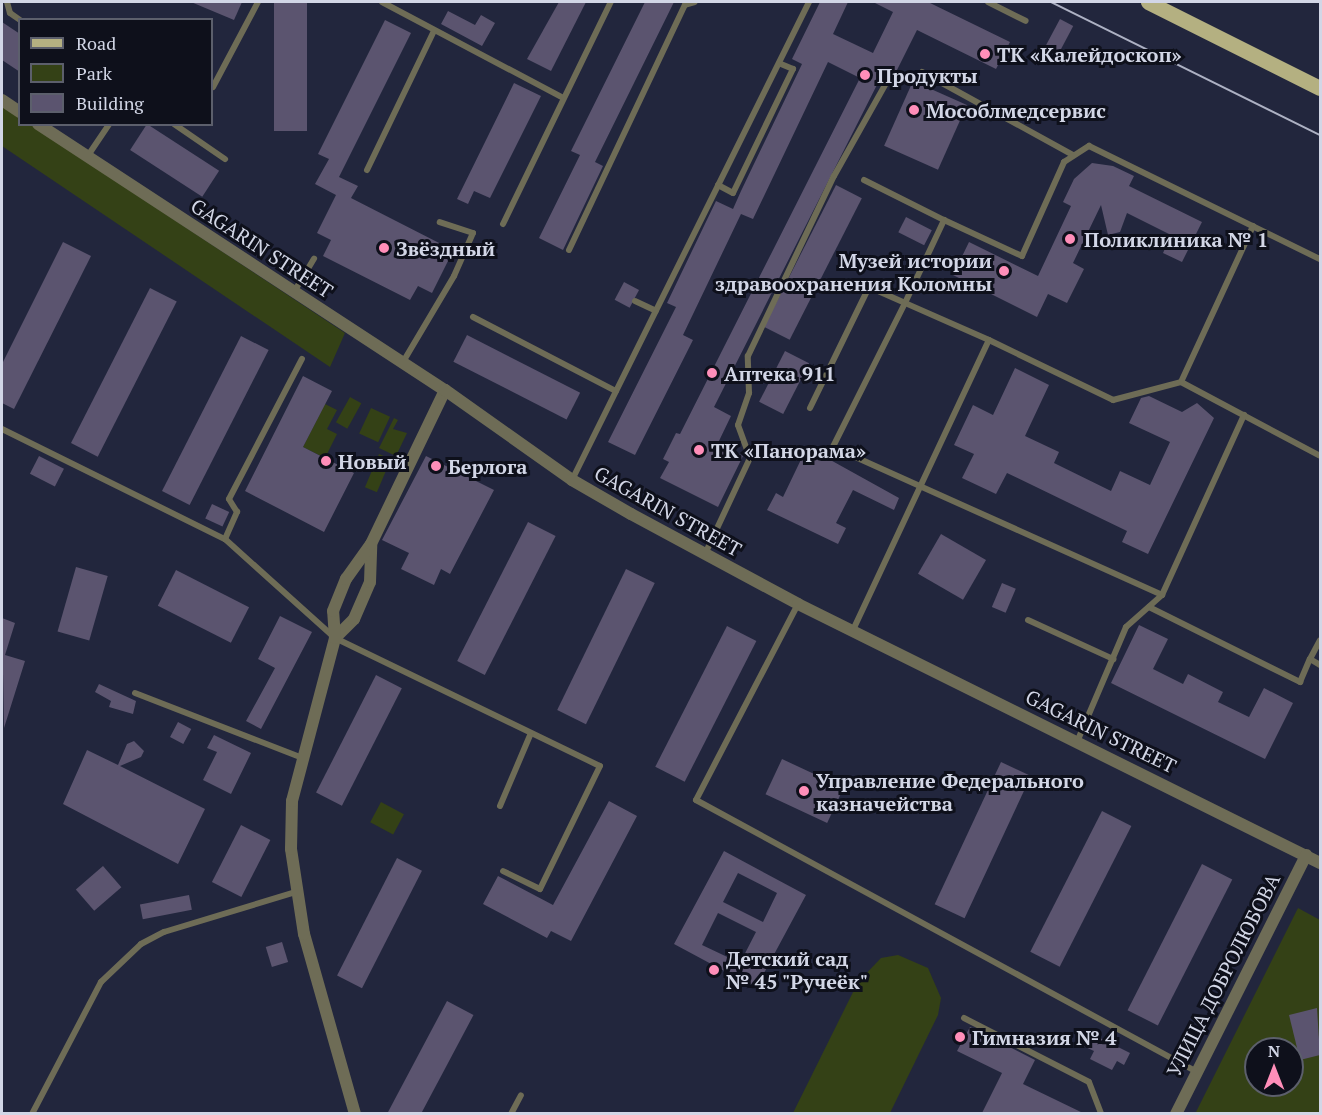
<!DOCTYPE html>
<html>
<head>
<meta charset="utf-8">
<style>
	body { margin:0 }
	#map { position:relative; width:1322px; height:1115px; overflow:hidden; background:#22263d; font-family:"PT Serif",serif }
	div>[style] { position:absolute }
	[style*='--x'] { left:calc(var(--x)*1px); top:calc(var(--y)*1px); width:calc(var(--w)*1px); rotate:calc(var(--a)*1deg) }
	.green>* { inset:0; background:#344116; transform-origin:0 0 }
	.building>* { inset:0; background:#5b546f; transform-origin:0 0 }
	.service>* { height:6px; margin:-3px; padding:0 3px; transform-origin:3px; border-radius:3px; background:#6e6c56 }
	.minor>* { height:12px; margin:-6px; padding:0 6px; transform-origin:6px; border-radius:6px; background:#6e6c56 }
	.tertiary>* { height:12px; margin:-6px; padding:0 6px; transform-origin:6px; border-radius:6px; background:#6e6c56 }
	.primary>* { height:15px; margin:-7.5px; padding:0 7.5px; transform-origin:7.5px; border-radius:7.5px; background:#b4b081 }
	.tram>* { height:1.5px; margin:-0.75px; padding:0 0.75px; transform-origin:0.75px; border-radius:0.75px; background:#adb1c3 }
	.dots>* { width:16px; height:16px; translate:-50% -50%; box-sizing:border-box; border:3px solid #0e101b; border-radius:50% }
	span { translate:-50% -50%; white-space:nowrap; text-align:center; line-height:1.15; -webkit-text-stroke:6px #0e101b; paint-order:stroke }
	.poi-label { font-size:20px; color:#d2d6e6; font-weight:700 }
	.left { translate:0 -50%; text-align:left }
	.right { translate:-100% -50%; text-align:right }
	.street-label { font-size:20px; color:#d2d6e6 }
	.frame { position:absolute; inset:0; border:3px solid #d2d6e6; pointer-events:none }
	.legend { position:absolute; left:18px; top:18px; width:195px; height:108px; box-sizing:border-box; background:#0e101b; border:2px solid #5c5f6c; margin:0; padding:8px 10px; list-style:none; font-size:18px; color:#d2d6e6 }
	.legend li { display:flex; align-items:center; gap:12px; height:30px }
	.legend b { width:30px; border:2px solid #5c5f6c }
	.north { position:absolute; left:1244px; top:1037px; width:60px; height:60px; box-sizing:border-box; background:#0e101b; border:2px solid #5c5f6c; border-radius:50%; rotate:0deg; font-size:16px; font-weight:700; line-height:24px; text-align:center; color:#d2d6e6 }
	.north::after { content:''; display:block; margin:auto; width:21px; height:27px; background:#ff8eb9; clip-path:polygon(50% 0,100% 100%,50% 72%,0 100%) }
</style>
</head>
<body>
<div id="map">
	<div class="green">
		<i style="clip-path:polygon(2px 105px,19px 117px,20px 124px,31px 125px,345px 333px,330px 367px,2px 146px)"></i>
		<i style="left:350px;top:397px;width:13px;height:29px;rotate:29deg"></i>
		<i style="clip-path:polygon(325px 404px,337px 410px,327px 429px,337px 434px,325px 458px,303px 447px)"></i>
		<i style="left:371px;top:408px;width:21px;height:28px;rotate:25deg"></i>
		<i style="clip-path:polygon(394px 418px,398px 420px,393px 429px,407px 433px,396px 456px,379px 448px)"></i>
		<i style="left:379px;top:454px;width:13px;height:36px;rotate:23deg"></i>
		<i style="left:381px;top:802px;width:26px;height:23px;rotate:28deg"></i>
		<i style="clip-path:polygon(evenodd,1298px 908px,1320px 920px,1320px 1113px,1195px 1114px,1298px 908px,1256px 1049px,1292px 1049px,1292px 1085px,1256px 1085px,1256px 1049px)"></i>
		<i style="clip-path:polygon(898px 955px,928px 968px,941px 998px,938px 1015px,890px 1113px,793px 1113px,858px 982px,881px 958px)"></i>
	</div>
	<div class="building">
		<i style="clip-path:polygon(191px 2px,242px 2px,234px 20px)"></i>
		<i style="left:274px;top:2px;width:33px;height:129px"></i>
		<i style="clip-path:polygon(559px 2px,586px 2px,551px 71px,527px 59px)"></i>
		<i style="clip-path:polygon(645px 2px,674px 2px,595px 162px,603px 166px,563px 250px,539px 238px,580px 155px,571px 151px)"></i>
		<i style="clip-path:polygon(820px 2px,848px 2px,833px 34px,873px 53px,893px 12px,873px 2px,928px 2px,1010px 42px,996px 69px,917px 30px,896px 72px,886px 67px,714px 407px,731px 416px,718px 443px,743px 456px,718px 507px,660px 478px,669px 462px,663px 459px,676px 433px,680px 434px,860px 78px,828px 62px,753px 219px,741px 214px,683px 335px,693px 340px,635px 455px,608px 442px,676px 307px,667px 303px,716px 201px,733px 209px,741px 191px,802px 64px,792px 59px)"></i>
		<i style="clip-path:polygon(448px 11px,475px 25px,481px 15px,495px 23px,482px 46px,441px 24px)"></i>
		<i style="left:1060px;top:19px;width:15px;height:31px;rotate:28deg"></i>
		<i style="clip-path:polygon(385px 20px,411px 33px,339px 177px,358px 186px,351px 198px,443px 245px,439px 252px,450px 257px,432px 293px,418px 286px,410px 300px,323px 256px,331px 240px,317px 233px,336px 195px,315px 184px,329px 159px,318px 154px)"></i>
		<i style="clip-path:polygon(2px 22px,20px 34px,20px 72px,2px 60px)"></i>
		<i style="left:913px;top:81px;width:59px;height:71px;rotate:24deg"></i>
		<i style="clip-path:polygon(514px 83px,541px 96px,490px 198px,474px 191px,468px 204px,457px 199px)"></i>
		<i style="left:147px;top:124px;width:86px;height:31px;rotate:33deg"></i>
		<i style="clip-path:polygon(1092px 163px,1113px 166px,1134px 176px,1129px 186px,1202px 222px,1182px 262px,1163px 253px,1171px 235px,1127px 213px,1120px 232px,1108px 235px,1101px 205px,1073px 263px,1084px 269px,1067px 303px,1048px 294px,1037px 317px,953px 275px,969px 242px,1038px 276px,1071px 206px,1063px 202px,1074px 179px)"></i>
		<i style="left:836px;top:185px;width:29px;height:159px;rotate:27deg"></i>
		<i style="left:906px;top:217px;width:29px;height:17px;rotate:27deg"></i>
		<i style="clip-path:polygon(63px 242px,91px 256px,14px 409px,2px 403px,2px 364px)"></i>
		<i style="left:624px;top:282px;width:17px;height:20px;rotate:28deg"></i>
		<i style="left:150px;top:288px;width:30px;height:174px;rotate:27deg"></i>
		<i style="left:467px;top:335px;width:127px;height:30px;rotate:27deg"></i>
		<i style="left:241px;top:336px;width:31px;height:174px;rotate:27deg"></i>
		<i style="left:785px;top:351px;width:27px;height:57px;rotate:27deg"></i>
		<i style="clip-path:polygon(1015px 368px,1049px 385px,1025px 436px,1059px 452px,1054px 463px,1111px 491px,1120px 471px,1150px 485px,1170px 442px,1129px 423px,1141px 398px,1149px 396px,1182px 412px,1197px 403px,1214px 418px,1148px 554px,1122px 542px,1127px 531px,1007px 473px,996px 494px,962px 478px,974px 454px,954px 445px,973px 405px,993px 415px)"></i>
		<i style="clip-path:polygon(303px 376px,332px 391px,303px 447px,354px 473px,324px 532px,245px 491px)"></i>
		<i style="clip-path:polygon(807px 447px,899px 498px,894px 510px,853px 490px,836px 523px,846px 528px,838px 544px,767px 510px,776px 493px,783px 497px)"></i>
		<i style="left:39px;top:456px;width:28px;height:20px;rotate:27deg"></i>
		<i style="clip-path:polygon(426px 456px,494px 490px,450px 574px,441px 569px,434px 585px,401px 569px,409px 553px,382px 540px)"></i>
		<i style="left:212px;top:504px;width:19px;height:16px;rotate:25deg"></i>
		<i style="left:528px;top:522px;width:31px;height:156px;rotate:27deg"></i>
		<i style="left:941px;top:534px;width:52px;height:46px;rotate:30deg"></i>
		<i style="left:76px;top:567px;width:33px;height:67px;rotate:16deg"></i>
		<i style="left:626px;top:569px;width:32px;height:157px;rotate:26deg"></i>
		<i style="left:176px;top:570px;width:82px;height:40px;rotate:27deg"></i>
		<i style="left:1002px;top:583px;width:15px;height:26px;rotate:23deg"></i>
		<i style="clip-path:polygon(280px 616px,312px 632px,261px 729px,246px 721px,275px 668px,258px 659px)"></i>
		<i style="clip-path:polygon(2px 618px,15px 623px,5px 655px,25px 661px,4px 728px)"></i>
		<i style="clip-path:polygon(1139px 625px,1168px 639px,1153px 669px,1183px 684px,1188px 674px,1223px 692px,1218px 702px,1249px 717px,1264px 688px,1293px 703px,1265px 759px,1111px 683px)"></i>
		<i style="left:727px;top:626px;width:33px;height:158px;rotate:27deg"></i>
		<i style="left:376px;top:675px;width:29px;height:132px;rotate:27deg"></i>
		<i style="clip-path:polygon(99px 684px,136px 701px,133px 714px,109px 707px,111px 701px,95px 692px)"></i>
		<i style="left:178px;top:722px;width:15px;height:17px;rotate:28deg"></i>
		<i style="clip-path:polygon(214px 735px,251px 753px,231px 794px,203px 780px,217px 752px,207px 748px)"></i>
		<i style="clip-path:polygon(134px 741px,144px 751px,141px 757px,120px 766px,205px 809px,178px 864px,63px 804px,87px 750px,118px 765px,127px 744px)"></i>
		<i style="left:782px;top:759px;width:68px;height:39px;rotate:25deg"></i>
		<i style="left:1001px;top:762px;width:33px;height:157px;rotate:25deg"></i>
		<i style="clip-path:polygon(609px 801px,637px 816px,571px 941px,551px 931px,547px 938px,483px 904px,498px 876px,553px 905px)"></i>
		<i style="left:1102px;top:811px;width:33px;height:158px;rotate:27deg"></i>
		<i style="left:241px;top:825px;width:33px;height:64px;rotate:27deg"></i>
		<i style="clip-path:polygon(evenodd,724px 851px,806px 895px,756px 988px,674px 944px,724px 851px,738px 873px,777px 893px,763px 922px,723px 902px,738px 873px,724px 851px,718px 913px,756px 932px,740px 963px,702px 945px,718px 913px)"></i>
		<i style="left:397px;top:858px;width:28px;height:132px;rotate:27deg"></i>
		<i style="left:1202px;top:864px;width:34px;height:164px;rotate:27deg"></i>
		<i style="left:103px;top:866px;width:28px;height:36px;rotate:49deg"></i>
		<i style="left:189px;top:895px;width:15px;height:50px;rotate:79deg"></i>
		<i style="left:282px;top:942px;width:21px;height:17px;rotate:73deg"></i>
		<i style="left:447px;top:1001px;width:30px;height:127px;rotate:28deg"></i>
		<i style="clip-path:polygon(1317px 1008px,1320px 1055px,1300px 1060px,1289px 1015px)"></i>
		<i style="clip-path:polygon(970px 1027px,1035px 1060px,1023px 1084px,1083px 1113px,982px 1113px,1002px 1073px,957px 1051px)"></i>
		<i style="clip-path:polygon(1088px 1032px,1130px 1053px,1124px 1065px,1117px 1061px,1112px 1070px,1090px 1059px,1094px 1051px,1081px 1045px)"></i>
	</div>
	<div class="service">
		<i style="--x:7;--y:2;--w:11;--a:75"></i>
		<i style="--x:10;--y:13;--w:12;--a:35"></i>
		<i style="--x:382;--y:2;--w:205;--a:27.9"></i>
		<i style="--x:988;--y:2;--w:42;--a:26.6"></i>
		<i style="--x:922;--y:72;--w:172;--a:28.8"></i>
		<i style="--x:213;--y:87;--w:96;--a:-62.1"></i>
		<i style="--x:174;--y:124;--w:62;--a:34.5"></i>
		<i style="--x:87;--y:157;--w:40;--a:-56"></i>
		<i style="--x:367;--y:170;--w:154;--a:-64.3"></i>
		<i style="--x:864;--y:180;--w:89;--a:26.6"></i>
		<i style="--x:718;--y:185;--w:17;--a:28"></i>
		<i style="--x:733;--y:193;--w:138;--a:-64.2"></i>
		<i style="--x:793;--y:69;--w:15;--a:-157"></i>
		<i style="--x:503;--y:224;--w:247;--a:-64.1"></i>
		<i style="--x:569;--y:250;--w:271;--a:-64.7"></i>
		<i style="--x:685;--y:5;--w:10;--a:-17"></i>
		<i style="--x:294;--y:292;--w:39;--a:-59"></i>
		<i style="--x:635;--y:301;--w:23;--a:25"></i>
		<i style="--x:473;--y:317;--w:161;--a:27.4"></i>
		<i style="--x:989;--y:340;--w:92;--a:-156.2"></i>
		<i style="--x:905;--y:303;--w:92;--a:-64.8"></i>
		<i style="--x:944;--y:220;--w:86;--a:24.8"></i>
		<i style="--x:1022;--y:256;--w:103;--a:-65.9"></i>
		<i style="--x:1064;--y:162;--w:30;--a:-33"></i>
		<i style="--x:1089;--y:146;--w:257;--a:26.1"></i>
		<i style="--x:403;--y:362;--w:100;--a:-59.3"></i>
		<i style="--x:454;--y:276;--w:47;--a:-66.2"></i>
		<i style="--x:473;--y:233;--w:35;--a:-162"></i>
		<i style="--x:1181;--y:382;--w:157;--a:28"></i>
		<i style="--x:810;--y:408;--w:135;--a:-64"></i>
		<i style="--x:869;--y:287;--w:39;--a:24"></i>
		<i style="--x:905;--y:303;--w:161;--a:116.6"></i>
		<i style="--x:833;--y:447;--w:361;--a:24.2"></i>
		<i style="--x:2;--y:429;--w:249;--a:26.3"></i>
		<i style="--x:225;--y:539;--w:148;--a:42"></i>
		<i style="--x:335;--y:638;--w:294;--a:25.8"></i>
		<i style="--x:600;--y:766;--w:137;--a:116"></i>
		<i style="--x:540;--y:889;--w:41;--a:-154.1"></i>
		<i style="--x:572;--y:480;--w:534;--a:-63.63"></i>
		<i style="--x:225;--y:539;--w:30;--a:-66"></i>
		<i style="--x:237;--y:512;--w:15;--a:-122"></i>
		<i style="--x:229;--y:499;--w:158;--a:-62.5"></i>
		<i style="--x:705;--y:554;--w:106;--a:-64.9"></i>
		<i style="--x:750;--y:458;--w:35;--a:-110"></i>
		<i style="--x:738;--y:425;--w:34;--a:-71"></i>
		<i style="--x:749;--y:393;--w:37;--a:-92"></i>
		<i style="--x:748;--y:356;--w:199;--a:-64.5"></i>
		<i style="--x:834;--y:176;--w:112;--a:-60.7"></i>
		<i style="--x:798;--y:604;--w:221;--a:117.5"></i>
		<i style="--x:696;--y:800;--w:570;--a:28.5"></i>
		<i style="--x:1149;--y:607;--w:169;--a:26.4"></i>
		<i style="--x:1300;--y:682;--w:25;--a:-67"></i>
		<i style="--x:1310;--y:659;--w:12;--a:31"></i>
		<i style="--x:1028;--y:620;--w:94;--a:24.6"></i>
		<i style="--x:853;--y:630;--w:320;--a:-64.9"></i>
		<i style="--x:989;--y:340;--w:138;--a:25.8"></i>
		<i style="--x:1113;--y:400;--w:70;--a:-14.8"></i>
		<i style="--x:1181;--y:382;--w:172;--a:-65.2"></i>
		<i style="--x:1310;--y:659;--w:21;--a:-62"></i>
		<i style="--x:135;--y:693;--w:177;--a:21.2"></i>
		<i style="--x:1077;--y:742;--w:125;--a:-66.9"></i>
		<i style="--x:1126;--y:627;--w:48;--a:-41.6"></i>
		<i style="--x:1162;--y:595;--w:198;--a:-65.5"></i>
		<i style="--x:500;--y:806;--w:79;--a:-67"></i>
		<i style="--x:964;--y:1018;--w:140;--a:27.1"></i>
		<i style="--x:1089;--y:1082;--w:34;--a:69"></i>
		<i style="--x:32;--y:1114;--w:149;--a:-62.4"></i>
		<i style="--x:101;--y:982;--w:55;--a:-43.5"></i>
		<i style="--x:141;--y:944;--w:26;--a:-28"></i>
		<i style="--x:164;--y:932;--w:138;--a:-16.9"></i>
		<i style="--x:511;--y:1114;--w:21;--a:-62"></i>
	</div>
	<div class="minor">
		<i style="--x:335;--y:638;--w:27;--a:-45"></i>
		<i style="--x:354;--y:619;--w:40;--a:-66.6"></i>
		<i style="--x:370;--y:582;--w:37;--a:-88"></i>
		<i style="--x:355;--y:1114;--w:187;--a:-105.8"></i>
		<i style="--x:304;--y:934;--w:86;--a:-98.7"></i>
		<i style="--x:291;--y:849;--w:48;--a:-88.8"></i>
		<i style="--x:292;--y:801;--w:169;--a:-75.2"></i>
		<i style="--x:335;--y:638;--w:27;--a:-94"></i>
		<i style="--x:333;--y:611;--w:35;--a:-68"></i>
		<i style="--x:346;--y:579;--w:43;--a:-54.5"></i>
		<i style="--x:371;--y:544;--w:171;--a:-64.3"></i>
	</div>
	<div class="tertiary">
		<i style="--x:2;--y:100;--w:22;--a:34"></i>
		<i style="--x:38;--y:124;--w:486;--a:33.2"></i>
		<i style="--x:445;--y:390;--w:156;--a:35.3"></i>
		<i style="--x:572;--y:480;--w:68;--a:30"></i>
		<i style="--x:631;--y:514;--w:190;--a:28.3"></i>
		<i style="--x:798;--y:604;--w:583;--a:26.39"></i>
		<i style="--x:1176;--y:1114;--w:290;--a:-63.3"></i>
	</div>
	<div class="primary">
		<i style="--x:1148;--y:2;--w:192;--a:26.6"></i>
	</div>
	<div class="tram">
		<i style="--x:1051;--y:2;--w:300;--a:26.3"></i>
	</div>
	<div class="dots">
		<i style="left:985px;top:54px;background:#ff8eb9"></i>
		<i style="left:865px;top:75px;background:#ff8eb9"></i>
		<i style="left:914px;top:110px;background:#ff8eb9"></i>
		<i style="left:1070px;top:239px;background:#ff8eb9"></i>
		<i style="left:384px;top:248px;background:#ff8eb9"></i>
		<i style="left:1004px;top:271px;background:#ff8eb9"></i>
		<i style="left:712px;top:373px;background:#ff8eb9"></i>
		<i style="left:699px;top:450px;background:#ff8eb9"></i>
		<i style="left:326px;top:461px;background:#ff8eb9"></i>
		<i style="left:436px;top:466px;background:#ff8eb9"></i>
		<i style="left:804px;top:791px;background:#ff8eb9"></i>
		<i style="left:714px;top:970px;background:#ff8eb9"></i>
		<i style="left:960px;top:1037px;background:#ff8eb9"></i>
	</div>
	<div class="poi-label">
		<span class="left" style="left:997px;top:54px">ТК «Калейдоскоп»</span>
		<span class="left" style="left:877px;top:75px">Продукты</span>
		<span class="left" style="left:926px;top:110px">Мособлмедсервис</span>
		<span class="left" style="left:1084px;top:239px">Поликлиника № 1</span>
		<span class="left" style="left:396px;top:248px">Звёздный</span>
		<span class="right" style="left:992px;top:272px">Музей истории<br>здравоохранения Коломны</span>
		<span class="left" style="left:724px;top:373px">Аптека 911</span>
		<span class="left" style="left:711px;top:450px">ТК «Панорама»</span>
		<span class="left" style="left:338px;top:461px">Новый</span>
		<span class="left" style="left:448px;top:466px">Берлога</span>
		<span class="left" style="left:816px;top:792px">Управление Федерального<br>казначейства</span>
		<span class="left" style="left:726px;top:970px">Детский сад<br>№ 45 "Ручеёк"</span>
		<span class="left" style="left:972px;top:1037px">Гимназия № 4</span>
	</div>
	<div class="street-label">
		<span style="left:262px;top:248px;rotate:33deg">GAGARIN STREET</span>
		<span style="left:668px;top:511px;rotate:29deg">GAGARIN STREET</span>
		<span style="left:1101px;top:731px;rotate:26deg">GAGARIN STREET</span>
		<span style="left:1223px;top:975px;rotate:-63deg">УЛИЦА ДОБРОЛЮБОВА</span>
	</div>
	<div class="frame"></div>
	<ul class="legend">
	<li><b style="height:8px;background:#b4b081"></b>Road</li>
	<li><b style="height:16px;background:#344116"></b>Park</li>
	<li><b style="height:16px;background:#5b546f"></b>Building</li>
	</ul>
	<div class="north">N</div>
</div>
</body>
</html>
